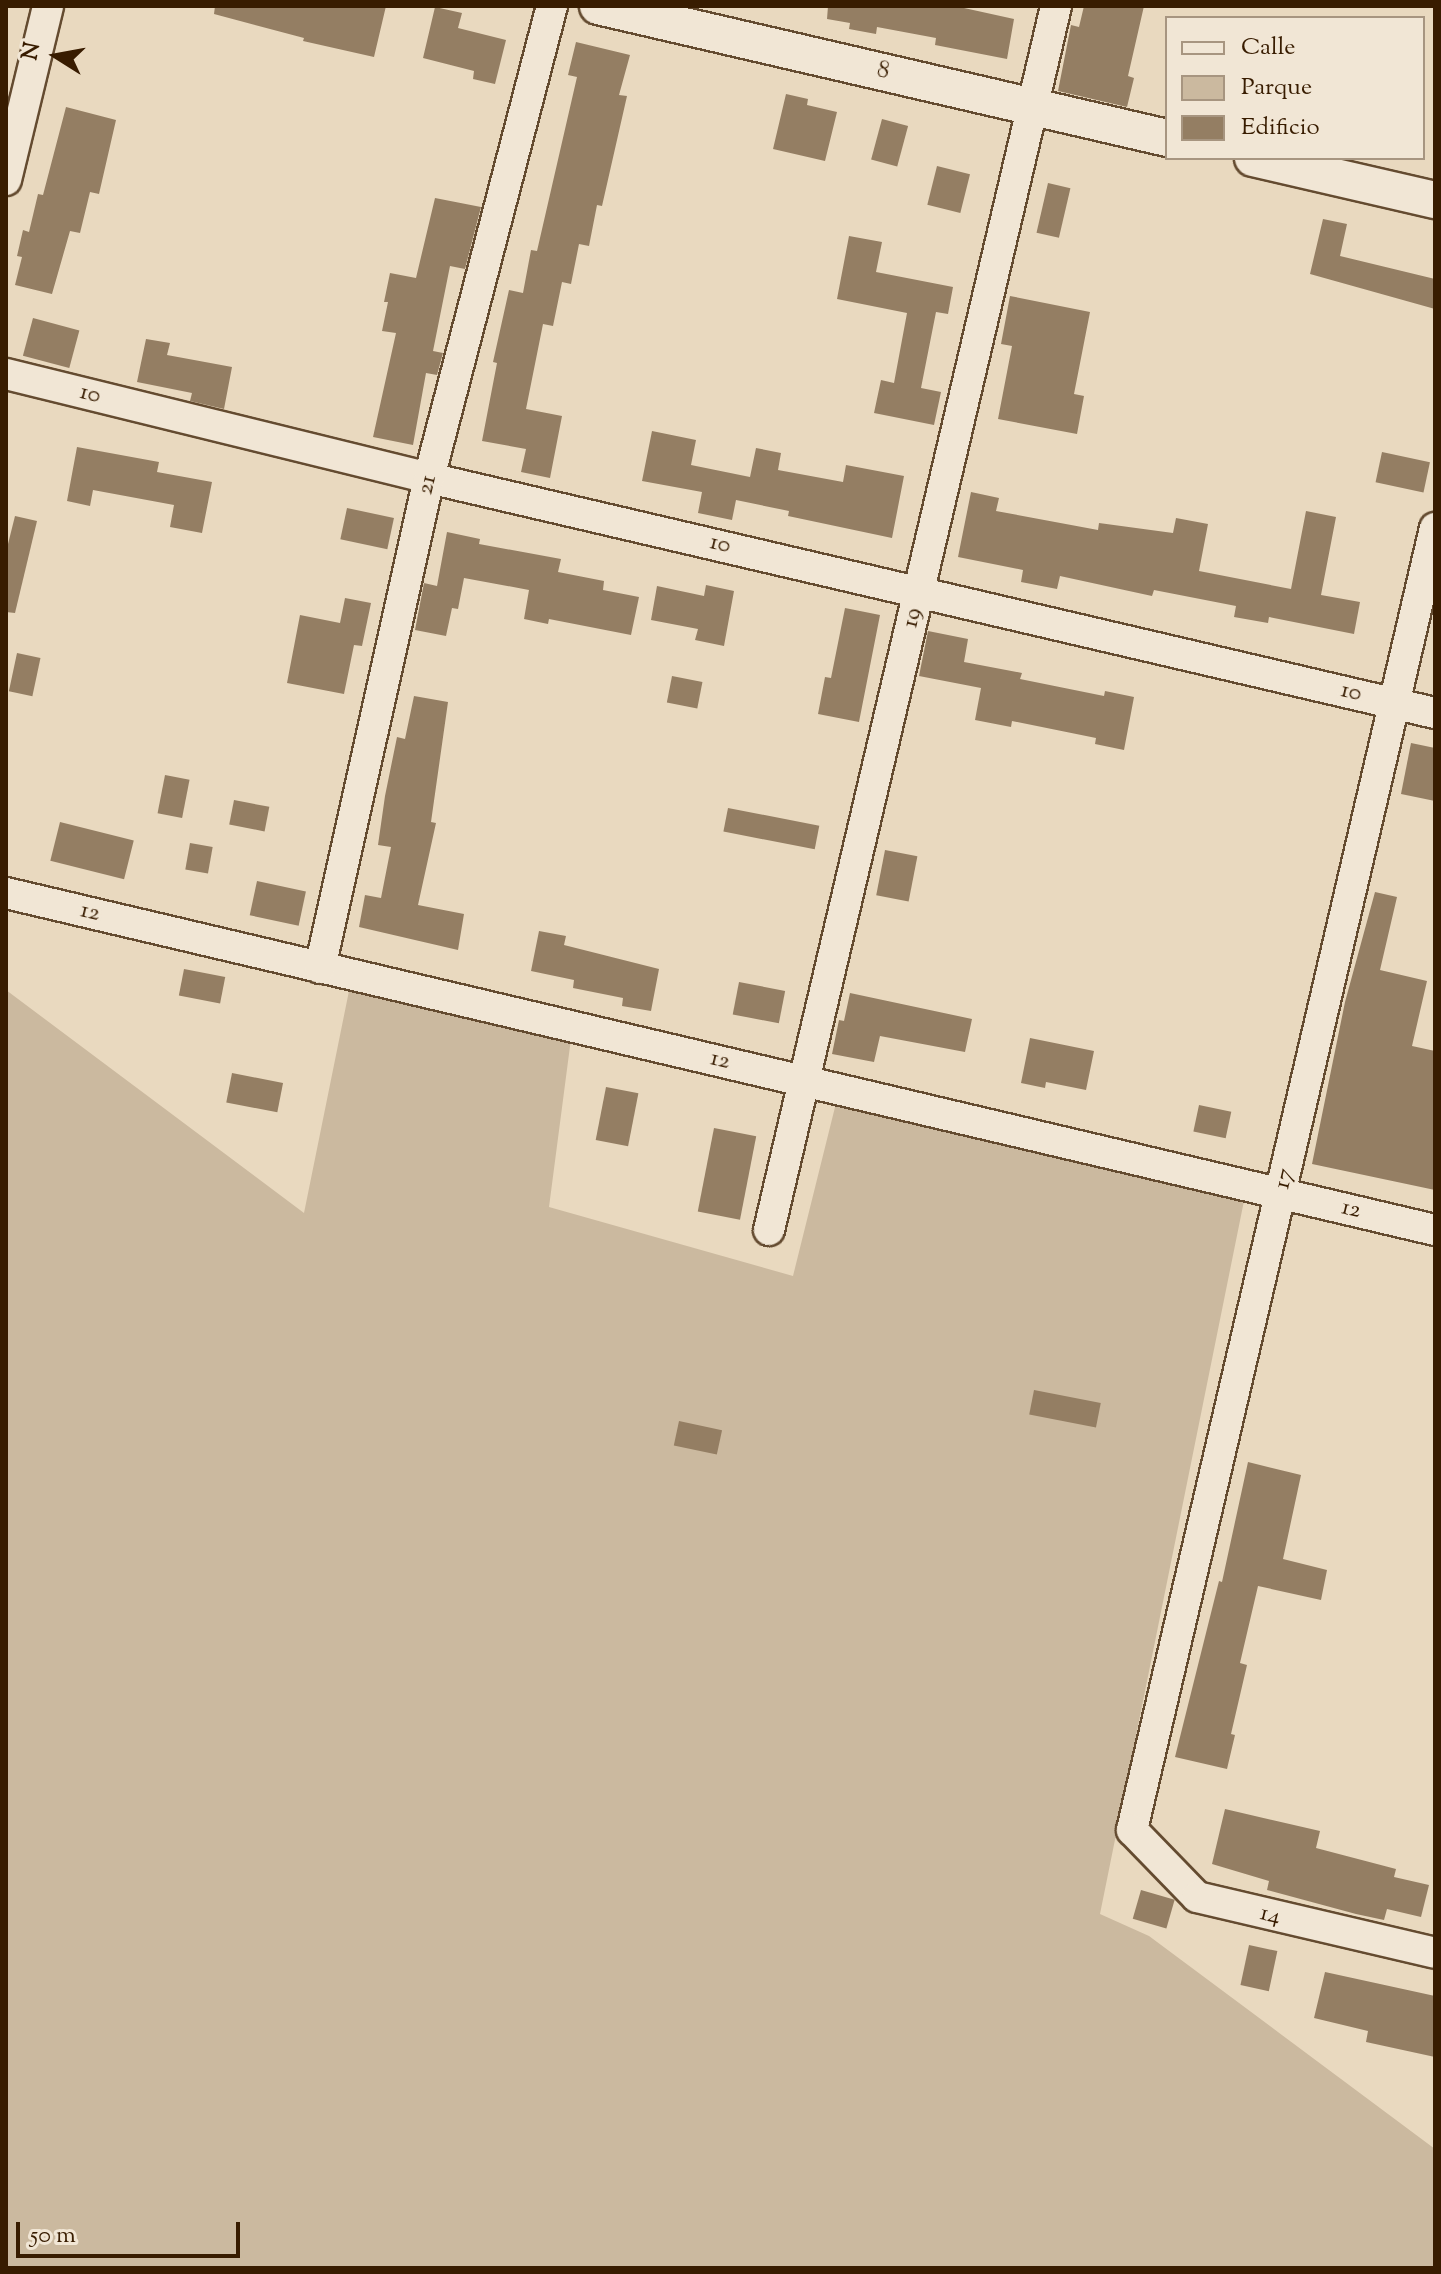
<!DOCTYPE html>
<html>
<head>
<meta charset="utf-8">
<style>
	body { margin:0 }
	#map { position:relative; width:1441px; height:2274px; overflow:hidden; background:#e9d9bf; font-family:"Sorts Mill Goudy",serif }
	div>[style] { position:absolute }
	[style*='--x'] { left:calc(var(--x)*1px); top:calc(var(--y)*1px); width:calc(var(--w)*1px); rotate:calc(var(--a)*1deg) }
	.green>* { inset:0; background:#cbb99f }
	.building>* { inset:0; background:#947e63; transform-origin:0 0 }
	.roads { filter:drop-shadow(2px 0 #644b30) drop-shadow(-2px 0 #644b30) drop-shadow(0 2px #644b30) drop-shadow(0 -2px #644b30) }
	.minor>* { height:30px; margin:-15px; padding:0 15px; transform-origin:15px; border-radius:15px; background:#f1e6d5 }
	.tertiary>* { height:36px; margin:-18px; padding:0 18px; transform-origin:18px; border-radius:18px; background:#f1e6d5 }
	span { translate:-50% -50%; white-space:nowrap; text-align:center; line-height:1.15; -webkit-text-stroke:6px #f1e6d5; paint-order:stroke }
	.street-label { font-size:24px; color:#381c00 }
	.frame { position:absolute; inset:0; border:8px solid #381c00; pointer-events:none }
	.legend { position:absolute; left:1165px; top:16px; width:260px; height:144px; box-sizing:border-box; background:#f1e6d5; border:2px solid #a79580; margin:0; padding:10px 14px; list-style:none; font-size:24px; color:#381c00 }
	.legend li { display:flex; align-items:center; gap:16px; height:40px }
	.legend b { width:40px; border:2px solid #a79580 }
	.north { position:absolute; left:16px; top:16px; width:80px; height:80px; -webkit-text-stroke:6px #f1e6d5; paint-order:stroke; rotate:281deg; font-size:22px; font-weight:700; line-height:32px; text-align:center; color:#381c00 }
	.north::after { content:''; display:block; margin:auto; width:28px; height:36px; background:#381c00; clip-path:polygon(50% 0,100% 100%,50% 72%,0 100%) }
	.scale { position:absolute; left:16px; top:2222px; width:224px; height:36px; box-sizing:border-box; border:4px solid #381c00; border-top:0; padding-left:10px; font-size:24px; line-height:28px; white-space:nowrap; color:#381c00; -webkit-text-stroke:6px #f1e6d5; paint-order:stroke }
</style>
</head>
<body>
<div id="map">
	<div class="green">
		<i style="clip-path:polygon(351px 981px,572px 1031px,549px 1207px,793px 1276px,840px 1087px,1248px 1181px,1100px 1914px,1149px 1936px,1435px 2149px,1435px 2268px,6px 2268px,6px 990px,304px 1213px)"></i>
	</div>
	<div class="building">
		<i style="clip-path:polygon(215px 6px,386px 6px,374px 57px,303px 41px,304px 38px,214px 14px)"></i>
		<i style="clip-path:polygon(828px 6px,955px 6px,1014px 19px,1007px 59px,935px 45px,936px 38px,877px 27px,876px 34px,849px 29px,850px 23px,827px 19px)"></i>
		<i style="clip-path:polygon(1084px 6px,1144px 6px,1128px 76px,1134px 78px,1127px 107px,1058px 91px,1071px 25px,1079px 27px)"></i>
		<i style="clip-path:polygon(435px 7px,462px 13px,458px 28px,506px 40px,495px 84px,473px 79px,474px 71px,423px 58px)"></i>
		<i style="clip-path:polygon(576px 42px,630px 55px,619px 95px,627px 96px,602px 206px,597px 205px,589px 246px,579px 244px,571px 284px,562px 282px,553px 326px,543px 324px,526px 409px,562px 416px,550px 478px,521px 472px,526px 449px,482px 441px,497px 363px,493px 362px,509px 290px,523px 293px,531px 250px,537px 251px,577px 77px,568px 75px)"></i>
		<i style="clip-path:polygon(786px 94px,808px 99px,807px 105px,837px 112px,825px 161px,773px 149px)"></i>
		<i style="clip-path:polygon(66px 107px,116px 120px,99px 194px,90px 192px,80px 233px,70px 231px,52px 294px,15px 285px,22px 257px,17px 256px,23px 230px,29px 232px,38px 194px,43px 195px)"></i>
		<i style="left:882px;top:119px;width:27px;height:42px;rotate:15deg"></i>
		<i style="left:937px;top:166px;width:34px;height:40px;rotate:14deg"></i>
		<i style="left:1048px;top:183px;width:23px;height:51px;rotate:13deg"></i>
		<i style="clip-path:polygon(435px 198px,481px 207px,465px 269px,450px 266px,433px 351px,443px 353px,437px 375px,426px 373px,413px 445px,373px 437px,396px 333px,382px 331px,388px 302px,384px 302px,390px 273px,416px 278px)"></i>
		<i style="clip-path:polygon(1323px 219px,1347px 224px,1340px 256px,1435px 279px,1435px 309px,1310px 274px)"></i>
		<i style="clip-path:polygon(849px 236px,882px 242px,876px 272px,953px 287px,948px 314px,936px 312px,921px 388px,941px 392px,934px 425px,874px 413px,881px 380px,894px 383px,907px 313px,837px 299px)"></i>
		<i style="clip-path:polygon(1010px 296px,1090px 312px,1074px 394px,1084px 396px,1077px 434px,998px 419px,1012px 346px,1001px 344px)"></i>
		<i style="left:33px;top:318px;width:48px;height:39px;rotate:15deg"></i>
		<i style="clip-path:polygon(146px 339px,170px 343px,167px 355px,232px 367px,224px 409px,190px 401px,192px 393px,137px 382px)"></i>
		<i style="clip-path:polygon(652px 431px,696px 440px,691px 465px,750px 477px,756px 448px,781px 453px,778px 470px,843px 482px,846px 465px,904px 476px,892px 538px,788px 516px,789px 511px,736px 500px,732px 520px,698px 513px,702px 492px,642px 481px)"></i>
		<i style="clip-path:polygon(77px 447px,159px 462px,157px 472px,212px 482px,202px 533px,170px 527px,174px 505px,93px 490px,90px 506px,67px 501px)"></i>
		<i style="left:1382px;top:452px;width:49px;height:31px;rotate:12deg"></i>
		<i style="clip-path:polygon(971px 492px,999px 498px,996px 511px,1098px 530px,1099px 523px,1173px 533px,1176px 518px,1208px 524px,1199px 571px,1291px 589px,1306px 511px,1336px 517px,1321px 595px,1360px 602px,1354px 634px,1269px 617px,1268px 623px,1234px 617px,1236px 606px,1154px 590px,1152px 596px,1060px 576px,1057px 589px,1021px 582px,1023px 570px,958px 557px)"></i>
		<i style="left:347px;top:508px;width:48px;height:32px;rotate:12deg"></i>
		<i style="clip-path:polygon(15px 516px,37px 521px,15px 613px,6px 612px,6px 552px)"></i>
		<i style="clip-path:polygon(447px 532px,480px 539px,479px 544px,561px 559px,558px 572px,604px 581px,603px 590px,639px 597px,631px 635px,549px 619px,548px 624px,524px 619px,529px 590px,464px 578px,458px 609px,452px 608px,446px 636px,415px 630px,424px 583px,437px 586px)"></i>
		<i style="clip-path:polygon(706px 585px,734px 591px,724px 646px,695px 640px,698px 629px,651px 620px,657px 586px,704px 596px)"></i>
		<i style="clip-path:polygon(345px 598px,371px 603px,362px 646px,354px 645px,344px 694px,287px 683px,300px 615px,340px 623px)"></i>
		<i style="clip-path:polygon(845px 608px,880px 615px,859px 722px,818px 714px,825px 677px,831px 678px)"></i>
		<i style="clip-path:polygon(928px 631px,968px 639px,964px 662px,1022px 673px,1020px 679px,1104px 696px,1105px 691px,1134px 697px,1124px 750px,1095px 744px,1096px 738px,1012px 721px,1011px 727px,975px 720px,981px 688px,919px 676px)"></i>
		<i style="left:17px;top:653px;width:24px;height:39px;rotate:12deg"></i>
		<i style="left:672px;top:676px;width:31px;height:27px;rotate:11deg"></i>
		<i style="clip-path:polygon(414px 696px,448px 702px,431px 822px,436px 823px,418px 905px,464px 914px,458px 950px,359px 927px,365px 895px,381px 898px,391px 847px,378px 845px,385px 796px,397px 737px,405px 739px)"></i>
		<i style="clip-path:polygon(1411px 743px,1435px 748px,1435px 801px,1401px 794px)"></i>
		<i style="left:165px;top:775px;width:25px;height:39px;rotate:11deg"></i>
		<i style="left:234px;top:800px;width:36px;height:25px;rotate:11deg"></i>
		<i style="left:728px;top:808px;width:93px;height:24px;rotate:11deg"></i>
		<i style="left:60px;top:822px;width:76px;height:40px;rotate:14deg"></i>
		<i style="left:190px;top:843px;width:23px;height:27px;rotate:10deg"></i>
		<i style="left:885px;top:850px;width:33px;height:46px;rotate:11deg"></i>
		<i style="left:257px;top:881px;width:50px;height:35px;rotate:12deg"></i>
		<i style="clip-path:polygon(1375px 892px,1397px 897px,1380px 970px,1427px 981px,1412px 1046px,1435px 1051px,1435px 1190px,1312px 1164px,1345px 1002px)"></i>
		<i style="clip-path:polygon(539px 931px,566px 936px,564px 945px,659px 969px,651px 1011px,622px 1006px,623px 998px,573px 988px,574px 980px,531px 971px)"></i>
		<i style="left:184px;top:969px;width:42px;height:27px;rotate:11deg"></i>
		<i style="left:739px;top:982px;width:47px;height:33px;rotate:11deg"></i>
		<i style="clip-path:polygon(850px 993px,972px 1019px,965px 1052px,880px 1036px,874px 1062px,832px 1054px,839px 1020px,844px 1021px)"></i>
		<i style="clip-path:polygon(1030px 1038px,1094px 1051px,1086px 1090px,1046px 1082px,1045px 1088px,1021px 1083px)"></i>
		<i style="left:232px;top:1073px;width:52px;height:30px;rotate:11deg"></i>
		<i style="left:606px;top:1087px;width:33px;height:54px;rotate:11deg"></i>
		<i style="left:1199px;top:1105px;width:33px;height:27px;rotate:12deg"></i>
		<i style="left:714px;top:1128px;width:43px;height:85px;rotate:11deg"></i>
		<i style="left:1034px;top:1390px;width:68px;height:25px;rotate:11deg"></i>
		<i style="left:679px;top:1421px;width:44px;height:25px;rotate:12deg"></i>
		<i style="clip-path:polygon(1248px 1462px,1301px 1475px,1283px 1559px,1327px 1570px,1321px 1600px,1258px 1586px,1240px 1663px,1247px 1665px,1231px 1734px,1235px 1735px,1227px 1769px,1175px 1757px,1219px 1581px,1222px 1582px)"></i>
		<i style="clip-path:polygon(1225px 1809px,1320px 1831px,1316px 1848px,1396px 1869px,1394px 1877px,1429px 1885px,1421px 1917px,1387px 1909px,1384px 1920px,1356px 1914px,1267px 1890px,1269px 1881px,1212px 1864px)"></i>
		<i style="left:1141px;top:1890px;width:35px;height:30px;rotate:16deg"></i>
		<i style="left:1249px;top:1945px;width:29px;height:41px;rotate:12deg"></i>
		<i style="clip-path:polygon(1325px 1972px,1435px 1996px,1435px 2057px,1366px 2042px,1368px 2031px,1314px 2018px)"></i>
	</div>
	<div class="roads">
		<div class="minor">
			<i style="--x:6;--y:180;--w:179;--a:-76.4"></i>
			<i style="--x:6;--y:374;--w:436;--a:13.8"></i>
			<i style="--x:429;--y:478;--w:1033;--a:13.15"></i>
			<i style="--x:1435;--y:528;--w:1337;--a:103.1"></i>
			<i style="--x:1132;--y:1830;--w:93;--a:45.9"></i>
			<i style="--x:1197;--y:1897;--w:244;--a:13.2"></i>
			<i style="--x:6;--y:893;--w:1468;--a:13.27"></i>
			<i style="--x:320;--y:968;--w:502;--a:-77.46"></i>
			<i style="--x:429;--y:478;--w:488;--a:-75.4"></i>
			<i style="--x:769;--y:1230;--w:1257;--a:-76.8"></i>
		</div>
		<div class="tertiary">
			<i style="--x:598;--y:6;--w:584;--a:13.06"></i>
			<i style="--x:1253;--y:158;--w:187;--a:13"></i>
		</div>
	</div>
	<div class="street-label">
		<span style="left:883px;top:72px;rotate:13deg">8</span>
		<span style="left:90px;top:395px;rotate:14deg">10</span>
		<span style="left:428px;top:485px;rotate:-77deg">21</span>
		<span style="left:720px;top:545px;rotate:13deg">10</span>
		<span style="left:913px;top:618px;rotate:-77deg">19</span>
		<span style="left:1351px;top:693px;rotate:13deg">10</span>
		<span style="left:90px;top:913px;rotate:13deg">12</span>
		<span style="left:720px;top:1061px;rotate:13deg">12</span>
		<span style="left:1285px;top:1179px;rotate:-77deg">17</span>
		<span style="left:1351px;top:1210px;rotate:13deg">12</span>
		<span style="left:1270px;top:1916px;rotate:13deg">14</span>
	</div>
	<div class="frame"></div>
	<ul class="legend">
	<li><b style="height:10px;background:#f1e6d5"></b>Calle</li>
	<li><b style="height:22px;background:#cbb99f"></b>Parque</li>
	<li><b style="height:22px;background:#947e63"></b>Edificio</li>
	</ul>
	<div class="north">N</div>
	<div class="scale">50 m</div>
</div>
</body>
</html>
